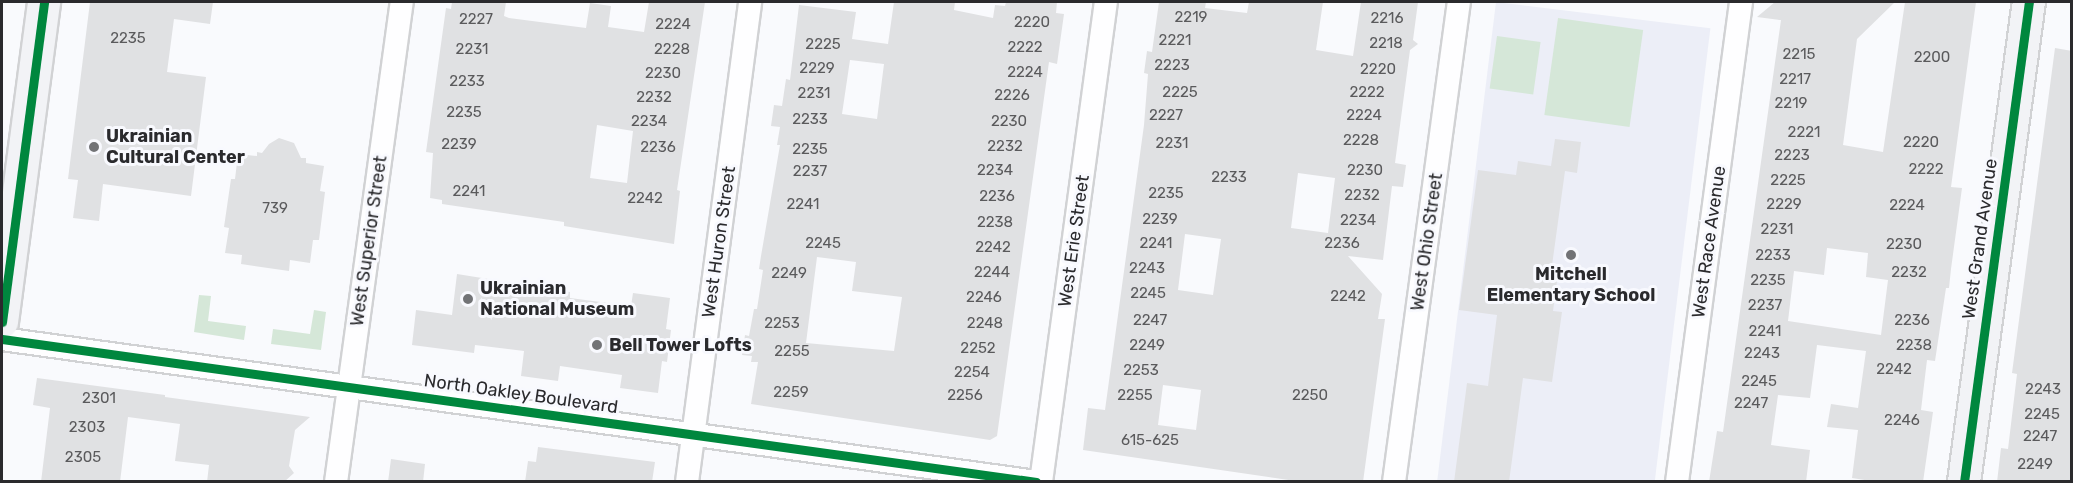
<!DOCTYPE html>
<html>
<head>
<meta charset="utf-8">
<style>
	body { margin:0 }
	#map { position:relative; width:2073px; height:483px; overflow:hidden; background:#f9fafd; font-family:Rubik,sans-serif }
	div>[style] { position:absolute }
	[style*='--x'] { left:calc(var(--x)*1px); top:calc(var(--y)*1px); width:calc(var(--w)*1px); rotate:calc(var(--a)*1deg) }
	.built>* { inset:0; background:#eceef7; transform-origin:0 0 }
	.green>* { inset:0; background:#d5e7d8; transform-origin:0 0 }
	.building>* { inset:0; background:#e0e1e3 }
	.roads { filter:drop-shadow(2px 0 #d1d2d4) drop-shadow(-2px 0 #d1d2d4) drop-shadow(0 2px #d1d2d4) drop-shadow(0 -2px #d1d2d4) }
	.minor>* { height:22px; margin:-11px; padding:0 11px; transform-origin:11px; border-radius:11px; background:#fefeff }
	.secondary>* { height:32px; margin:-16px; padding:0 16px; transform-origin:16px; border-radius:16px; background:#f2f3f6 }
	.cycleway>* { height:9px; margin:-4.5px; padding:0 4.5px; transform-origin:4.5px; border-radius:4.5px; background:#00873e }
	.dots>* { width:16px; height:16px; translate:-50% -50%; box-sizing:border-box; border:3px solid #f8f9fe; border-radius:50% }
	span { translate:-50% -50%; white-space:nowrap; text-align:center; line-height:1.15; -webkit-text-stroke:6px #f8f9fe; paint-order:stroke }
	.number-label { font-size:15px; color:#5a5a5c }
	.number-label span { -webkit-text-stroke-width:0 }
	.poi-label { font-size:18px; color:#2a2a2d; font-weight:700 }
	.left { translate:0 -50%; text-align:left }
	.street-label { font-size:18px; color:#2a2a2d }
	.frame { position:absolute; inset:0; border:3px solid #2a2a2d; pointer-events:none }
</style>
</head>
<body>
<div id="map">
	<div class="built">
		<i style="left:1496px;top:2px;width:216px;height:484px;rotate:7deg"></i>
	</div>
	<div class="green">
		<i style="left:1558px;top:18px;width:86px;height:98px;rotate:8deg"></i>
		<i style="left:1497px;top:36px;width:44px;height:53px;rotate:8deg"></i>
		<i style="clip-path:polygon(199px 295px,211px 296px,208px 321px,246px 326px,244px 340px,194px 332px)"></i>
		<i style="clip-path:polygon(314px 310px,326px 312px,321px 350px,271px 344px,273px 329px,310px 334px)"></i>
	</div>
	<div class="building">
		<i style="clip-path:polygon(90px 2px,213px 2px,210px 24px,174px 19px,167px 72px,206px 77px,191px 196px,103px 184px,99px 221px,73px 218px,78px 180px,68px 179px)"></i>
		<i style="clip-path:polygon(evenodd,452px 2px,506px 2px,504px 16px,509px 18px,586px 28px,590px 3px,611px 6px,608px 27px,644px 32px,649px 2px,705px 2px,677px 190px,680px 191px,674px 244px,564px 226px,564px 222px,442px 204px,442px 200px,430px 198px,433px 153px,426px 152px,446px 8px,451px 9px,452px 2px,597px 125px,633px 131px,627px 183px,590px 178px,597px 125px)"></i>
		<i style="clip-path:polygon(evenodd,894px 2px,955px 2px,954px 10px,993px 18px,995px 5px,1005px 6px,1006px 2px,1057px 2px,1056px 13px,1064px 14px,1057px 64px,1049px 62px,997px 436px,990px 440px,751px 404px,758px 362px,751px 362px,752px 356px,742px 355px,745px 335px,749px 336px,754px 309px,757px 309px,763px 270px,759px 269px,761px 256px,780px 145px,777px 145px,780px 127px,771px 126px,774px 105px,782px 106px,786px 79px,790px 80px,799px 5px,856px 12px,852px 39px,888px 44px,894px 2px,850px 60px,884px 64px,877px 119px,842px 114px,850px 60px,894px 2px,817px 257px,856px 262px,852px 291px,902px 297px,894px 351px,806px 343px,817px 257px)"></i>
		<i style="clip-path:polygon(evenodd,1159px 2px,1206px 2px,1205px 8px,1247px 13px,1249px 2px,1323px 2px,1316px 50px,1353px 56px,1361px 2px,1418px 2px,1413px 40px,1418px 44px,1410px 50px,1395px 163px,1406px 165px,1403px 187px,1392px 186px,1383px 260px,1348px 256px,1382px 294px,1378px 319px,1385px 319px,1363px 482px,1302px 482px,1083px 450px,1088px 408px,1105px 410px,1144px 125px,1148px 74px,1144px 73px,1147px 51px,1152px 52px,1159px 2px,1298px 173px,1335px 178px,1328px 233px,1291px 228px,1298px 173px,1159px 2px,1185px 234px,1221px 239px,1213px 295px,1178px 290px,1185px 234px,1159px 2px,1163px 385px,1201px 390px,1196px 430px,1158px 425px,1163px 385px)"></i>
		<i style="clip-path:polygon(evenodd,1775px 2px,1895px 2px,1857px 39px,1843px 145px,1883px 152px,1905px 2px,1976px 2px,1951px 187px,1962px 188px,1951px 269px,1949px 288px,1946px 288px,1935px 361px,1927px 360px,1921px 410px,1933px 412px,1923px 482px,1877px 482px,1852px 478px,1858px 430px,1827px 427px,1831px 404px,1858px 408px,1866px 351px,1817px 345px,1810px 398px,1778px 395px,1771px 445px,1810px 450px,1806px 482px,1709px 482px,1717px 431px,1723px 432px,1781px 20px,1757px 17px,1775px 2px,1827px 248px,1868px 253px,1866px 277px,1888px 280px,1881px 335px,1788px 321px,1794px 271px,1824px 275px,1827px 248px)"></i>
		<i style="clip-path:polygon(2055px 48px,2072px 51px,2072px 482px,1997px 482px,2001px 448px,2008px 449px,2017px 374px,2012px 373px)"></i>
		<i style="clip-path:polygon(279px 138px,294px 143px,301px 158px,306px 158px,306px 163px,324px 166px,320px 191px,325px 192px,319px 240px,313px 240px,310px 263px,290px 260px,289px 271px,241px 264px,242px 255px,225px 253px,229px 228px,224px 227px,231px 179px,235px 179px,238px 154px,257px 156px,257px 152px,262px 153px,269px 144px)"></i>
		<i style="clip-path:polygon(1555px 139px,1581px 142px,1577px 173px,1565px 171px,1550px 280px,1557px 281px,1553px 311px,1562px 312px,1552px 382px,1523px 378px,1509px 482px,1454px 482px,1467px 383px,1488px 386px,1497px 315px,1459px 310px,1478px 170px,1516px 175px,1518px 161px,1551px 166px)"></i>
		<i style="clip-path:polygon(457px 274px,570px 292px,570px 298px,631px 306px,633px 293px,670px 298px,666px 329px,671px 330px,667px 362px,662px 361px,658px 393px,620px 388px,622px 375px,560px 366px,558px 381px,521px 376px,524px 351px,475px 345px,474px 353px,412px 345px,416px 310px,452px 315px)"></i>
		<i style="clip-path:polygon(37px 378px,165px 395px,165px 397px,310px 417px,295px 430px,289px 466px,294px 473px,284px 482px,207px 482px,209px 465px,175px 461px,180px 424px,128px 417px,120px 482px,41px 482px,50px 408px,33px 405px)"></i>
		<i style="clip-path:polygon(538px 447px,655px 462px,652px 482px,525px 482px,528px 461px,536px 462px)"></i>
		<i style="clip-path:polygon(391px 459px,425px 464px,423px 482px,388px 482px)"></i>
	</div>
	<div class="roads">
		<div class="minor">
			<i style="--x:2;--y:339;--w:1044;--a:7.87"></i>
			<i style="--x:336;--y:482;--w:485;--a:-82.2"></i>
			<i style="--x:687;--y:482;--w:484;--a:-82.5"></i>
			<i style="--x:1041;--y:482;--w:484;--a:-82.3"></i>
			<i style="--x:1394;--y:482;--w:484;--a:-82.3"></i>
			<i style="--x:1677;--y:482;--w:484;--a:-82.4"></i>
		</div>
		<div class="secondary">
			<i style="--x:2;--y:322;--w:323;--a:-82.5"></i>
			<i style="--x:1964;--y:482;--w:484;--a:-82.3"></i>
		</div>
	</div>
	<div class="cycleway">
		<i style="--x:2;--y:322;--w:323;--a:-82.5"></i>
		<i style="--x:2;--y:339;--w:1044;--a:7.87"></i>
		<i style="--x:1964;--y:482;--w:484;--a:-82.3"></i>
	</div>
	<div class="dots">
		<i style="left:94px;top:147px;background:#727376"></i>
		<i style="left:1571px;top:255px;background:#727376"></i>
		<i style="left:468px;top:299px;background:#727376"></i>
		<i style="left:597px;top:345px;background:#727376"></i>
	</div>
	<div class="number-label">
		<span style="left:1191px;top:18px">2219</span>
		<span style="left:1387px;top:19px">2216</span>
		<span style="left:476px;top:20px">2227</span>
		<span style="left:1032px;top:23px">2220</span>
		<span style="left:673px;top:25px">2224</span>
		<span style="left:128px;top:39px">2235</span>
		<span style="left:1175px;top:41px">2221</span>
		<span style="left:1386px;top:44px">2218</span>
		<span style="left:823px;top:45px">2225</span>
		<span style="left:1025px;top:48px">2222</span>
		<span style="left:472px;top:50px">2231</span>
		<span style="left:672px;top:50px">2228</span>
		<span style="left:1799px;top:55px">2215</span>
		<span style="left:1932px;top:58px">2200</span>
		<span style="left:1172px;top:66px">2223</span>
		<span style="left:817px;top:69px">2229</span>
		<span style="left:1378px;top:70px">2220</span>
		<span style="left:1025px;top:73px">2224</span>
		<span style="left:663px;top:74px">2230</span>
		<span style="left:1795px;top:80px">2217</span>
		<span style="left:467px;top:82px">2233</span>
		<span style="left:1180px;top:93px">2225</span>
		<span style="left:1367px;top:93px">2222</span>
		<span style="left:814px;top:94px">2231</span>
		<span style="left:1012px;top:96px">2226</span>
		<span style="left:654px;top:98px">2232</span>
		<span style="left:1791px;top:104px">2219</span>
		<span style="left:464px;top:113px">2235</span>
		<span style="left:1166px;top:116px">2227</span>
		<span style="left:1364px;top:116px">2224</span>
		<span style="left:810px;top:120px">2233</span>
		<span style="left:649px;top:122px">2234</span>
		<span style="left:1009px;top:122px">2230</span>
		<span style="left:1804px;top:133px">2221</span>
		<span style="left:1361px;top:141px">2228</span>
		<span style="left:1921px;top:143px">2220</span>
		<span style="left:1172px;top:144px">2231</span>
		<span style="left:459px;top:145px">2239</span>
		<span style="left:1005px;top:147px">2232</span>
		<span style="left:658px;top:148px">2236</span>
		<span style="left:810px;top:150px">2235</span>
		<span style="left:1792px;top:156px">2223</span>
		<span style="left:1926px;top:170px">2222</span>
		<span style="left:995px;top:171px">2234</span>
		<span style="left:1365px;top:171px">2230</span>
		<span style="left:810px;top:172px">2237</span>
		<span style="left:1229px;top:178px">2233</span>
		<span style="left:1788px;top:181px">2225</span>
		<span style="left:469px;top:192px">2241</span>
		<span style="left:1166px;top:194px">2235</span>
		<span style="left:1362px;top:196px">2232</span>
		<span style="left:997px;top:197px">2236</span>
		<span style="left:645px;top:199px">2242</span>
		<span style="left:803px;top:205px">2241</span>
		<span style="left:1784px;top:205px">2229</span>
		<span style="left:1907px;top:206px">2224</span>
		<span style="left:275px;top:209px">739</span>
		<span style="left:1160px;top:220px">2239</span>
		<span style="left:1358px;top:221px">2234</span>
		<span style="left:995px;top:223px">2238</span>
		<span style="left:1777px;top:230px">2231</span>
		<span style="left:823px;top:244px">2245</span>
		<span style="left:1156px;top:244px">2241</span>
		<span style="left:1342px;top:244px">2236</span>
		<span style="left:1904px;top:245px">2230</span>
		<span style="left:993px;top:248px">2242</span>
		<span style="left:1773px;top:256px">2233</span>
		<span style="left:1147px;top:269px">2243</span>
		<span style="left:992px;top:273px">2244</span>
		<span style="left:1909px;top:273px">2232</span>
		<span style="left:789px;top:274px">2249</span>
		<span style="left:1768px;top:281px">2235</span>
		<span style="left:1148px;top:294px">2245</span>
		<span style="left:1348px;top:297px">2242</span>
		<span style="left:984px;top:298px">2246</span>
		<span style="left:1765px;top:306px">2237</span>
		<span style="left:1150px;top:321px">2247</span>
		<span style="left:1912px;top:321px">2236</span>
		<span style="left:782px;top:324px">2253</span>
		<span style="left:985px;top:324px">2248</span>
		<span style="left:1765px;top:332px">2241</span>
		<span style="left:1147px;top:346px">2249</span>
		<span style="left:1914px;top:346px">2238</span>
		<span style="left:978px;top:349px">2252</span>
		<span style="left:792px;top:352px">2255</span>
		<span style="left:1762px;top:354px">2243</span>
		<span style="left:1894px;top:370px">2242</span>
		<span style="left:1141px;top:371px">2253</span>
		<span style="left:972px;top:373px">2254</span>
		<span style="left:1759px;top:382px">2245</span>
		<span style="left:2043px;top:390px">2243</span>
		<span style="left:791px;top:393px">2259</span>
		<span style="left:965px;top:396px">2256</span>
		<span style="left:1135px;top:396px">2255</span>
		<span style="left:1310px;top:396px">2250</span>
		<span style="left:99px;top:399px">2301</span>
		<span style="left:1751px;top:404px">2247</span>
		<span style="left:2042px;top:415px">2245</span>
		<span style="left:1902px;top:421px">2246</span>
		<span style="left:87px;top:428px">2303</span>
		<span style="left:2040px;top:437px">2247</span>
		<span style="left:1150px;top:441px">615-625</span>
		<span style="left:83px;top:458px">2305</span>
		<span style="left:2035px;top:465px">2249</span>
	</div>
	<div class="poi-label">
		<span class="left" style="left:106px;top:147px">Ukrainian<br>Cultural Center</span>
		<span style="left:1571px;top:285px">Mitchell<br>Elementary School</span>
		<span class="left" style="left:480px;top:299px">Ukrainian<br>National Museum</span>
		<span class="left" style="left:609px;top:345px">Bell Tower Lofts</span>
	</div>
	<div class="street-label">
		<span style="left:1980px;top:239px;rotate:-82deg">West Grand Avenue</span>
		<span style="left:369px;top:241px;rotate:-82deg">West Superior Street</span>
		<span style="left:1074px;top:241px;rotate:-82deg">West Erie Street</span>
		<span style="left:719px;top:242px;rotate:-82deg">West Huron Street</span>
		<span style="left:1427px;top:242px;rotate:-82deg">West Ohio Street</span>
		<span style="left:1709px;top:242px;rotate:-82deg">West Race Avenue</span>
		<span style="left:521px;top:394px;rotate:8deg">North Oakley Boulevard</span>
	</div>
	<div class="frame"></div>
</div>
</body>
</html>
